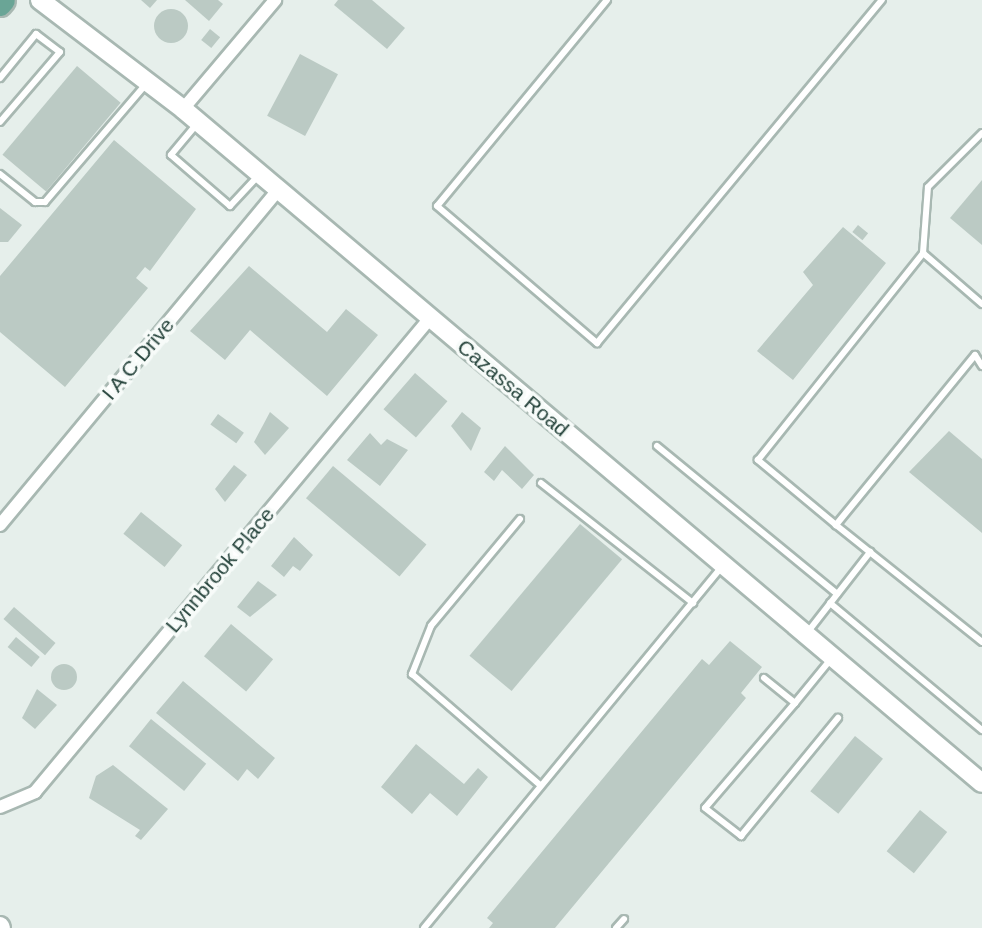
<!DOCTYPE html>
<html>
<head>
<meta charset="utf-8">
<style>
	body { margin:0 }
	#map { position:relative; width:982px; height:928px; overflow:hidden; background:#e6efeb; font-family:Arial,sans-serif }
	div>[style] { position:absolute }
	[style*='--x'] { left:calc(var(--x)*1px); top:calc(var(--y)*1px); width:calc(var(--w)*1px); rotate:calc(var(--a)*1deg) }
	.building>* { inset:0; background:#bbcac4; transform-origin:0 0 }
	.round { border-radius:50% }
	.roads { filter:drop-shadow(2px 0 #a8b8b2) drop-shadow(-2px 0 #a8b8b2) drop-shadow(0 2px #a8b8b2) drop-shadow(0 -2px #a8b8b2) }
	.lane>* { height:6px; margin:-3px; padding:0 3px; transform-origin:3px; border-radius:3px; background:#fff }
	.street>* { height:12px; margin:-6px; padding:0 6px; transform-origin:6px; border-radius:6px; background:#fff }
	.secondary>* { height:18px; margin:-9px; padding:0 9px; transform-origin:9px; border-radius:9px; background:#fff }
	.primary>* { height:21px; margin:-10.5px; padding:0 10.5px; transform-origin:10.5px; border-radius:10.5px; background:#6aa596 }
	span { translate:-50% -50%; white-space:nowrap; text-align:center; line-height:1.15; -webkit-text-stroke:7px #f7fbf9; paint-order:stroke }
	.street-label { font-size:21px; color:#24423a }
</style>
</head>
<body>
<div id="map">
	<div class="building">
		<i style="clip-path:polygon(141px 0,157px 0,150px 8px)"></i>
		<i style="clip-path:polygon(185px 0,218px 0,223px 4px,209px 21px)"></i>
		<i style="clip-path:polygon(338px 0,372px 0,405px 28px,387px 49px,334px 5px)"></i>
		<i class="round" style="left:154px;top:9px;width:34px;height:34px"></i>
		<i style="left:210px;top:29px;width:13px;height:14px;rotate:39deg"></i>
		<i style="left:300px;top:54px;width:43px;height:70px;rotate:28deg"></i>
		<i style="left:77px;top:66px;width:57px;height:116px;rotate:40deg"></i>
		<i style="clip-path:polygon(114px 140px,196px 209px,150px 271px,145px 267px,136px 278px,148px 288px,65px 387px,0 332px,0 276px)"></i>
		<i style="clip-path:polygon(982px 180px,982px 245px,950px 218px)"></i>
		<i style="clip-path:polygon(0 208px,22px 225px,8px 242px,0 242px)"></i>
		<i style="left:858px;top:225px;width:13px;height:9px;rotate:39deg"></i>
		<i style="clip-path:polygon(843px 227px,886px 263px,793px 380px,757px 351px,813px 285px,803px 272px)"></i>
		<i style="clip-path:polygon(249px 266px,327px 332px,346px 309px,378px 335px,327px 396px,250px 330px,225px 360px,190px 331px)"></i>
		<i style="left:415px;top:373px;width:43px;height:48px;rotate:41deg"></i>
		<i style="clip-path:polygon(270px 412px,289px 428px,265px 455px,254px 442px)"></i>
		<i style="clip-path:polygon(462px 412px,481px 428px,471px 451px,451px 426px)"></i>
		<i style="left:218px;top:414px;width:32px;height:13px;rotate:36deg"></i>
		<i style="clip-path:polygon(949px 431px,982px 459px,982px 533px,909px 472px)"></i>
		<i style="clip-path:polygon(370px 433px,381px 445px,387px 439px,408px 450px,380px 486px,347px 460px)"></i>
		<i style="clip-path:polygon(505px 446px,534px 475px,522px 489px,502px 470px,494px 481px,484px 472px)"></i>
		<i style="clip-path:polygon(234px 465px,247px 475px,225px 502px,215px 489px)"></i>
		<i style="left:333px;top:466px;width:122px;height:42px;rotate:40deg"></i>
		<i style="left:141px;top:512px;width:53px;height:28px;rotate:39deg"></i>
		<i style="left:580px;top:524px;width:55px;height:172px;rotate:40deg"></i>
		<i style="clip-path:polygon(294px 537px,313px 555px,300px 571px,293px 566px,284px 577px,271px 566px)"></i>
		<i style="clip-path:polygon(258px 581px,277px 595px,250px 617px,237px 607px)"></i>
		<i style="left:14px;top:607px;width:55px;height:16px;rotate:41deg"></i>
		<i style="left:231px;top:624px;width:55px;height:42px;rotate:40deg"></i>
		<i style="left:16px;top:637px;width:31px;height:13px;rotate:40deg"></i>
		<i style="clip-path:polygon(730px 641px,762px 667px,741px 693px,746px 698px,555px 928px,489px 928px,493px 923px,487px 918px,702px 659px,709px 665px)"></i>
		<i class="round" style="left:51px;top:664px;width:26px;height:26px"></i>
		<i style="clip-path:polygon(183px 681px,275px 758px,258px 779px,247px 769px,238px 781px,156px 713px)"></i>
		<i style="clip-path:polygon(37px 689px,57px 705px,35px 729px,22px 718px)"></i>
		<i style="left:151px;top:719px;width:71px;height:35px;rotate:39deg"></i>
		<i style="left:855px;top:736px;width:36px;height:71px;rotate:39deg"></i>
		<i style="clip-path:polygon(416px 744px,464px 784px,478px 768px,488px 777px,457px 816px,430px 793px,412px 814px,381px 787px)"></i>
		<i style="clip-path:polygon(113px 765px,168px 809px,141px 840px,135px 836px,140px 830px,89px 798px,96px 776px)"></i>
		<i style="left:920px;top:810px;width:35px;height:53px;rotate:39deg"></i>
	</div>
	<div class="roads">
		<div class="lane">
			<i style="--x:607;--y:0;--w:267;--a:129.5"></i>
			<i style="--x:437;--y:206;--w:211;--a:40.6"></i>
			<i style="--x:597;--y:343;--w:446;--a:-50.3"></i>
			<i style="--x:0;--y:78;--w:57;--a:-50.7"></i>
			<i style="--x:36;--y:34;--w:30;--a:37"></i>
			<i style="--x:60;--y:52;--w:92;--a:130.6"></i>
			<i style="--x:196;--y:125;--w:39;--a:130"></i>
			<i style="--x:171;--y:155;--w:78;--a:40.8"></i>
			<i style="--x:230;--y:206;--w:40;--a:-47"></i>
			<i style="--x:0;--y:174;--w:45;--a:38.7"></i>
			<i style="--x:35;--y:202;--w:10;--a:0"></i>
			<i style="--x:45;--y:202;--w:155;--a:-49.4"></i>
			<i style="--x:923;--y:253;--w:66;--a:-85.7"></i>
			<i style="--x:928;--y:187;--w:76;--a:-45"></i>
			<i style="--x:982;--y:366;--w:13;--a:-122"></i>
			<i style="--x:975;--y:355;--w:220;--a:129.3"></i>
			<i style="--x:836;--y:525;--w:187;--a:38.7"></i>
			<i style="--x:657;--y:446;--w:233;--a:39.4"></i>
			<i style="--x:541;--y:483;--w:194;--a:38.3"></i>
			<i style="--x:520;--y:519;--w:139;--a:129.8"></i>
			<i style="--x:431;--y:626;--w:52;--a:111.6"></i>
			<i style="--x:412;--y:674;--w:169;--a:40.9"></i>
			<i style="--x:836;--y:525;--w:102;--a:-140.2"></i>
			<i style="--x:758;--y:460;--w:265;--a:-51.4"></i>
			<i style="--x:923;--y:253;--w:78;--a:40.8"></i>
			<i style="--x:830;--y:603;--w:198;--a:39.9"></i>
			<i style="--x:807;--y:633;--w:103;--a:-52.1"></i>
			<i style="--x:764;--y:678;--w:40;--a:39"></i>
			<i style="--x:795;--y:703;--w:57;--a:-50.7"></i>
			<i style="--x:795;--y:703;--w:138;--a:130.6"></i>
			<i style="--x:705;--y:808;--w:46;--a:37.9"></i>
			<i style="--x:741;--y:836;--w:153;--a:-50.6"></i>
			<i style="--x:424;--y:928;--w:468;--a:-50.5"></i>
			<i style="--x:616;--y:928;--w:12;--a:-48"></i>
		</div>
		<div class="street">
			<i style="--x:183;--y:109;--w:143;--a:-49.8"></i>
			<i style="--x:0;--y:525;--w:430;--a:-50.3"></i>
			<i style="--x:0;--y:807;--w:38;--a:-23"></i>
			<i style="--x:35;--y:792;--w:617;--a:-50.19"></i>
		</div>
		<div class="secondary">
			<i style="--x:40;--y:0;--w:180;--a:37.3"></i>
			<i style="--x:183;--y:109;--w:1045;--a:40.15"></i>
			<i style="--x:0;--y:926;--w:2;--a:63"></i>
		</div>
		<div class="primary">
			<i style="--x:0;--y:5;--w:6;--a:-51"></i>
		</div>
	</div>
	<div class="street-label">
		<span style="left:138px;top:359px;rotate:-50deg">I A C Drive</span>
		<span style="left:513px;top:388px;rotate:40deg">Cazassa Road</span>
		<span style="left:220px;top:570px;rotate:-50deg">Lynnbrook Place</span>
	</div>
</div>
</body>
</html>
